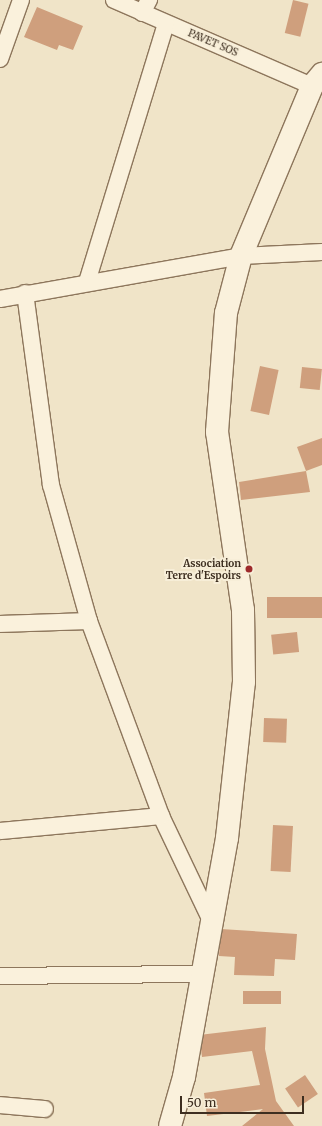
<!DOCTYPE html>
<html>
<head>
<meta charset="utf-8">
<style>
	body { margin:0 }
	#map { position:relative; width:322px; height:1126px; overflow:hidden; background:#f0e4c8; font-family:Merriweather,serif }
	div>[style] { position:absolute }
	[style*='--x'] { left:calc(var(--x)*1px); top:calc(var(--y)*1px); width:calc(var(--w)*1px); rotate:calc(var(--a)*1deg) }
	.building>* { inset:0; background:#cf9f7d; transform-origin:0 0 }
	.roads { filter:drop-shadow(1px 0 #8d765c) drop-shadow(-1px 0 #8d765c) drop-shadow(0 1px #8d765c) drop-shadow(0 -1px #8d765c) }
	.minor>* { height:16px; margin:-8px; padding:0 8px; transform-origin:8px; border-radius:8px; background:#faf1dc }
	.secondary>* { height:22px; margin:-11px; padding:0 11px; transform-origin:11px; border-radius:11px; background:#faf1dc }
	.dots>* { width:11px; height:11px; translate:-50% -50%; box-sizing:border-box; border:2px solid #f7eed8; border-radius:50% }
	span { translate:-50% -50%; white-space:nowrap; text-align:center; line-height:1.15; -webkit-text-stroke:4px #f7eed8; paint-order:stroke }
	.street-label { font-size:10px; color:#3d2e20 }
	.poi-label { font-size:10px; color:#3d2e20; font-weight:700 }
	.right { translate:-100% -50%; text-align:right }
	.scale { position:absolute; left:180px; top:1096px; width:124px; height:18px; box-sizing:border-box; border:2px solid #3d2e20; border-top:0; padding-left:5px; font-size:12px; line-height:14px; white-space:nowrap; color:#3d2e20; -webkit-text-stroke:3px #f7eed8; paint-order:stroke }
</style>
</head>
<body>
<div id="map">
	<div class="building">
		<i style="left:293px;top:0;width:16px;height:34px;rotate:14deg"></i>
		<i style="clip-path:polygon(37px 7px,83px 26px,73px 50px,59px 45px,57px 50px,24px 37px)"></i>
		<i style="left:260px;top:366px;width:19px;height:46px;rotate:12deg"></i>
		<i style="left:302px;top:367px;width:20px;height:21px;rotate:6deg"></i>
		<i style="clip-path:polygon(322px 438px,322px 465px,306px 471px,297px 447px)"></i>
		<i style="clip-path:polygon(306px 471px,310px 492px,241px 500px,239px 482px)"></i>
		<i style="left:322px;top:597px;width:21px;height:55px;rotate:90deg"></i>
		<i style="left:297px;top:632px;width:20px;height:26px;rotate:84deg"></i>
		<i style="left:264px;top:718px;width:23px;height:24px;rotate:2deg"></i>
		<i style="left:273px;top:825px;width:20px;height:46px;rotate:3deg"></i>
		<i style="clip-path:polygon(221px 929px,297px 934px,295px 960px,275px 959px,274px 976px,234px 975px,235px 957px,219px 956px)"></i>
		<i style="left:281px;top:991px;width:13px;height:38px;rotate:90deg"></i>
		<i style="clip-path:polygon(266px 1027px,265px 1049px,276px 1101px,294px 1126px,242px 1126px,263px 1109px,207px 1116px,204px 1093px,260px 1085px,252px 1051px,202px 1057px,199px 1035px)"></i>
		<i style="left:305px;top:1075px;width:23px;height:24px;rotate:56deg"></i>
	</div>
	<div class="roads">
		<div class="minor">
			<i style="--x:114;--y:0;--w:216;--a:23.5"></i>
			<i style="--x:142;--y:13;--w:15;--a:-62"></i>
			<i style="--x:0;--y:59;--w:63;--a:-70.4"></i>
			<i style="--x:87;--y:282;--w:270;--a:-73"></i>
			<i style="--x:25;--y:293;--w:194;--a:82.3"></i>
			<i style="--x:51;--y:485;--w:141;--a:74.4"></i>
			<i style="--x:89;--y:621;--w:208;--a:69.7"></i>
			<i style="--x:161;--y:816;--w:119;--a:64.5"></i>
			<i style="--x:0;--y:299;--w:245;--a:-10.1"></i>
			<i style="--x:241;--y:256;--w:81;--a:-2.8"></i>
			<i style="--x:0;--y:624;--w:89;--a:-1.9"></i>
			<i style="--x:0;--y:831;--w:162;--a:-5.3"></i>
			<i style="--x:0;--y:976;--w:203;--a:-0.6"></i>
			<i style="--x:0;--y:1105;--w:45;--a:5.1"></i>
		</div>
		<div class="secondary">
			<i style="--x:170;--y:1126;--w:51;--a:-74.1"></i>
			<i style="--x:184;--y:1077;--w:243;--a:-79.8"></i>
			<i style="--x:227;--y:838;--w:157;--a:-83.8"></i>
			<i style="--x:244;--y:682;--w:72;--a:-90.8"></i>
			<i style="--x:243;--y:610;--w:180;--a:-98.3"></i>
			<i style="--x:217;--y:432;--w:119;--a:-85.7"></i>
			<i style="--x:226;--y:313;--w:59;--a:-75.3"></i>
			<i style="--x:241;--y:256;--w:184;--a:-67.3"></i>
			<i style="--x:312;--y:86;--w:16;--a:-50"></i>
		</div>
	</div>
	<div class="dots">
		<i style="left:249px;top:569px;background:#9e2a2b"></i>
	</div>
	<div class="street-label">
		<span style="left:213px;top:43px;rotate:23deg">PAVET SOS</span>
	</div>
	<div class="poi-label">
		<span class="right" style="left:241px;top:569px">Association<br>Terre d'Espoirs</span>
	</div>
	<div class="scale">50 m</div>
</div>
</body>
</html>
